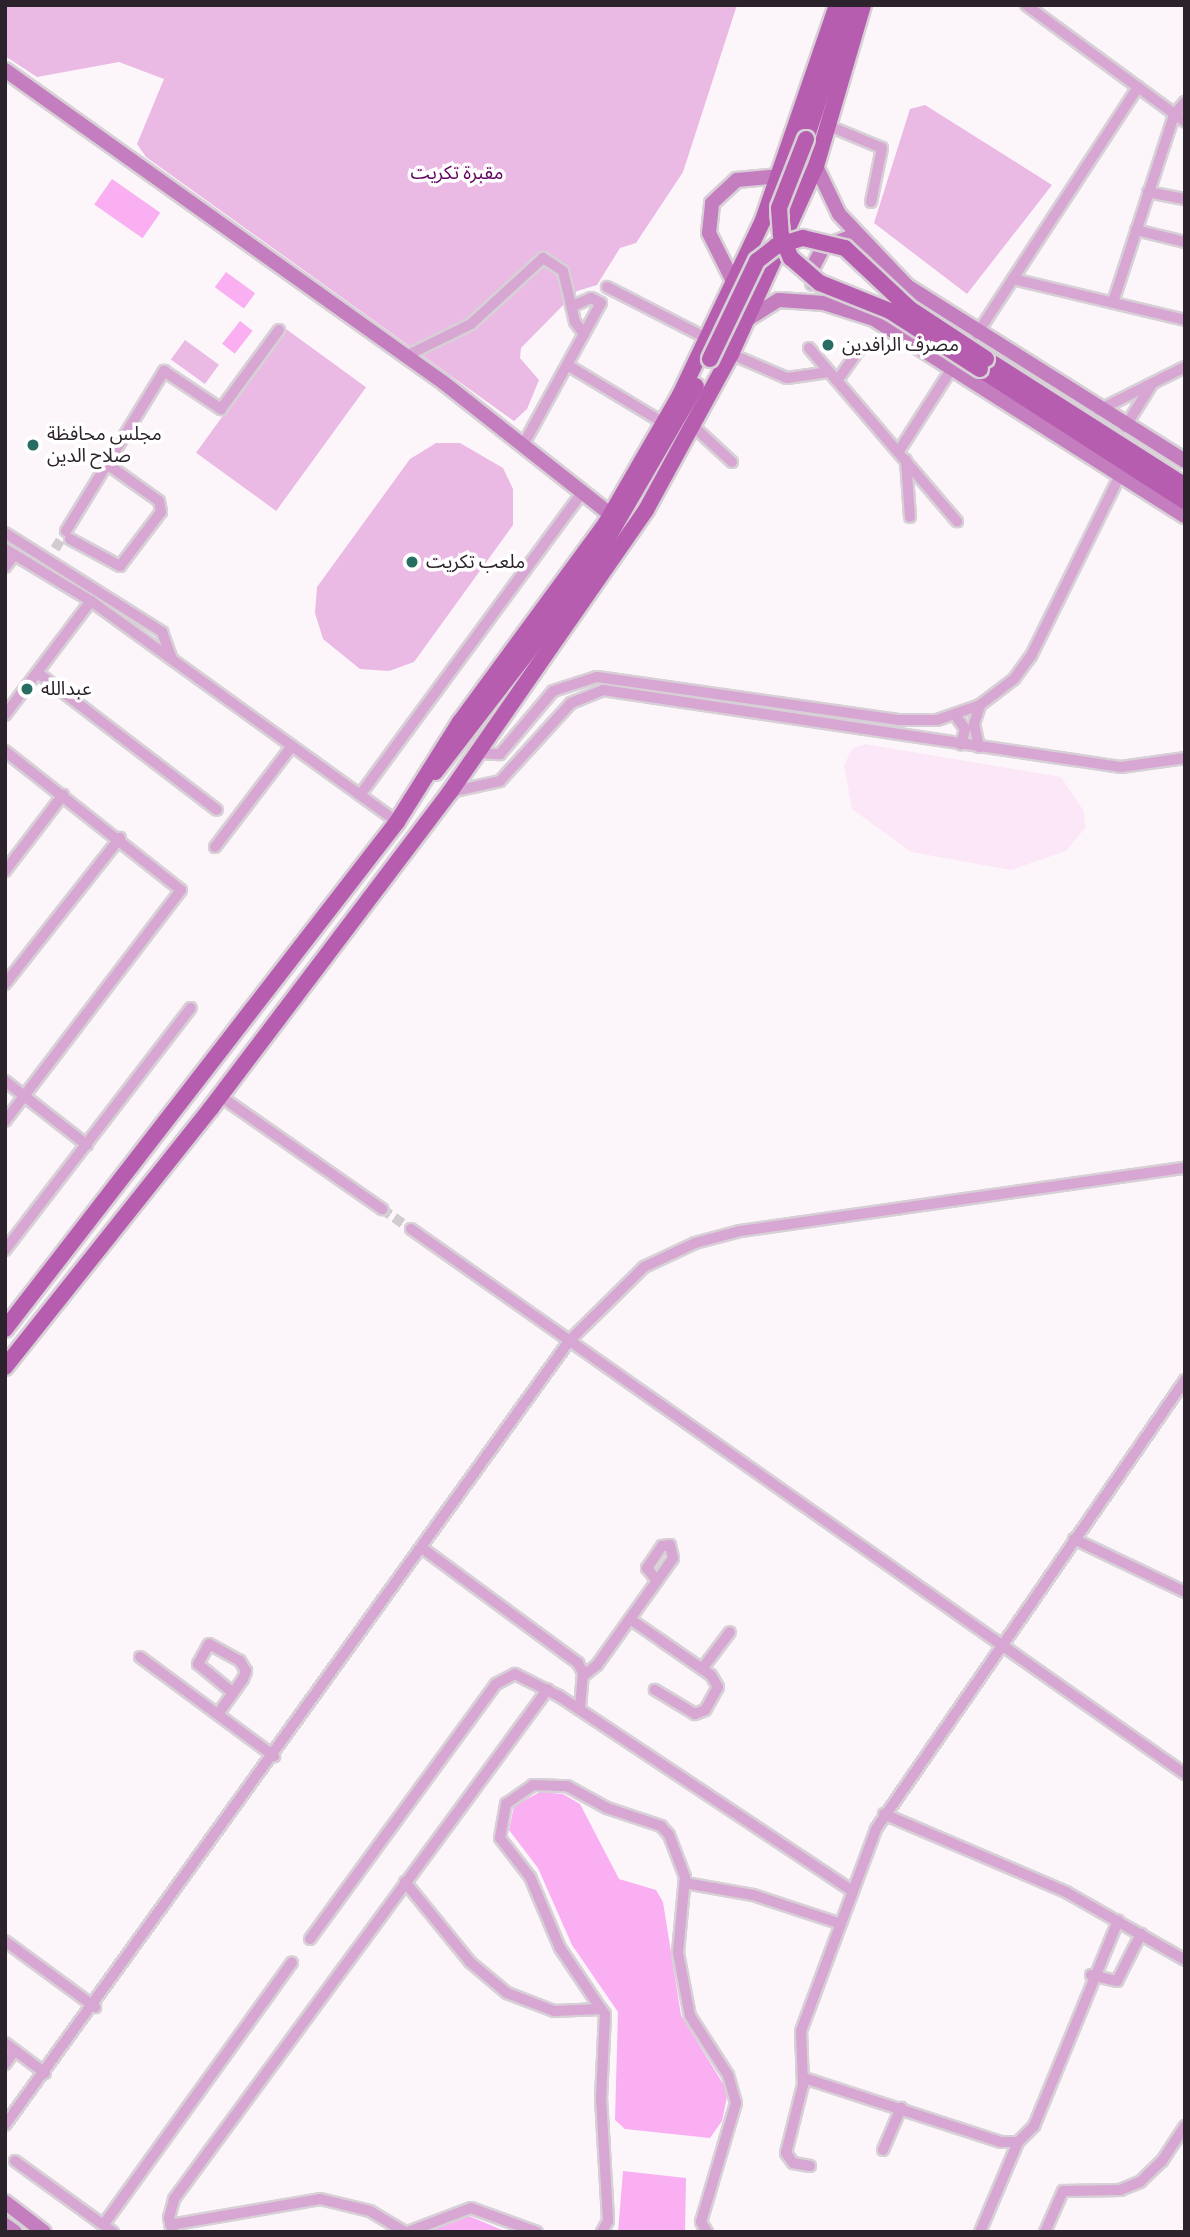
<!DOCTYPE html>
<html>
<head>
<meta charset="utf-8">
<style>
	body { margin:0 }
	#map { position:relative; width:1190px; height:2237px; overflow:hidden; background:#fcf6fb; font-family:"PT Sans Narrow","Noto Sans Arabic",sans-serif }
	div>[style] { position:absolute }
	[style*='--x'] { left:calc(var(--x)*1px); top:calc(var(--y)*1px); width:calc(var(--w)*1px); rotate:calc(var(--a)*1deg) }
	.built>* { inset:0; background:#fce7f9 }
	.green>* { inset:0; background:#eab9e4; transform-origin:0 0 }
	.water>* { inset:0; background:#f9aff2; transform-origin:0 0 }
	.street-tunnel>* { height:10px; margin-top:-5px; transform-origin:0; background:repeating-linear-gradient(90deg,#d2ccd1 0 10px,transparent 0 15px) }
	.roads { filter:drop-shadow(2px 0 #d7d0d6) drop-shadow(-2px 0 #d7d0d6) drop-shadow(0 2px #d7d0d6) drop-shadow(0 -2px #d7d0d6) }
	.street>* { height:10px; margin:-5px; padding:0 5px; transform-origin:5px; border-radius:5px; background:#d7a6d2 }
	.secondary>* { height:14px; margin:-7px; padding:0 7px; transform-origin:7px; border-radius:7px; background:#c47dbe }
	.primary>* { height:16px; margin:-8px; padding:0 8px; transform-origin:8px; border-radius:8px; background:#b65daf }
	.bridges { filter:drop-shadow(2px 0 #d7d0d6) drop-shadow(-2px 0 #d7d0d6) drop-shadow(0 2px #d7d0d6) drop-shadow(0 -2px #d7d0d6) }
	.primary-bridge>* { height:16px; margin:-8px; padding:0 8px; transform-origin:8px; border-radius:8px; background:#b65daf }
	.dots>* { width:19px; height:19px; translate:-50% -50%; box-sizing:border-box; border:4px solid #fff; border-radius:50% }
	span { translate:-50% -50%; white-space:nowrap; text-align:center; line-height:1.15; -webkit-text-stroke:7px #fff; paint-order:stroke }
	.park-label { font-size:19px; color:#61065e }
	.poi-label { font-size:19px; color:#2c222b }
	.left { translate:0 -50%; text-align:left }
	.frame { position:absolute; inset:0; border:7px solid #2c222b; pointer-events:none }
</style>
</head>
<body>
<div id="map">
	<div class="built">
		<i style="clip-path:polygon(865px 744px,1061px 777px,1083px 810px,1086px 827px,1066px 851px,1011px 870px,911px 852px,852px 809px,844px 765px,852px 749px)"></i>
	</div>
	<div class="green">
		<i style="clip-path:polygon(5px 5px,737px 5px,683px 172px,636px 243px,620px 248px,597px 285px,577px 291px,521px 348px,520px 358px,539px 380px,527px 409px,514px 421px,146px 157px,137px 144px,164px 79px,119px 62px,37px 77px,5px 56px)"></i>
		<i style="clip-path:polygon(925px 105px,1052px 185px,967px 294px,874px 223px,910px 109px)"></i>
		<i style="left:286px;top:329px;width:99px;height:153px;rotate:36deg"></i>
		<i style="left:185px;top:340px;width:42px;height:24px;rotate:36deg"></i>
		<i style="clip-path:polygon(436px 443px,460px 443px,503px 468px,513px 489px,513px 525px,414px 662px,389px 671px,360px 669px,323px 639px,315px 613px,317px 587px,410px 459px)"></i>
	</div>
	<div class="water">
		<i style="left:112px;top:179px;width:59px;height:31px;rotate:35deg"></i>
		<i style="left:226px;top:272px;width:36px;height:19px;rotate:36deg"></i>
		<i style="left:240px;top:321px;width:16px;height:29px;rotate:38deg"></i>
		<i style="clip-path:polygon(540px 1792px,563px 1794px,580px 1804px,619px 1879px,656px 1890px,663px 1902px,681px 2015px,728px 2092px,722px 2121px,710px 2138px,625px 2129px,615px 2120px,618px 2012px,572px 1945px,538px 1868px,509px 1830px,514px 1806px)"></i>
		<i style="clip-path:polygon(623px 2171px,686px 2178px,685px 2232px,618px 2232px)"></i>
		<i style="clip-path:polygon(469px 2216px,507px 2232px,429px 2232px,458px 2218px)"></i>
	</div>
	<div class="street-tunnel">
		<i style="--x:55;--y:549;--w:21;--a:-59"></i>
		<i style="--x:382;--y:1209;--w:35;--a:35"></i>
	</div>
	<div class="roads">
		<div class="street">
			<i style="--x:1026;--y:5;--w:197;--a:36.3"></i>
			<i style="--x:829;--y:126;--w:57;--a:22.5"></i>
			<i style="--x:882;--y:148;--w:55;--a:101.5"></i>
			<i style="--x:1148;--y:192;--w:38;--a:11"></i>
			<i style="--x:1136;--y:230;--w:50;--a:13.8"></i>
			<i style="--x:1013;--y:279;--w:177;--a:13.4"></i>
			<i style="--x:607;--y:287;--w:114;--a:27.2"></i>
			<i style="--x:1113;--y:302;--w:197;--a:-71.9"></i>
			<i style="--x:1174;--y:115;--w:17;--a:-50"></i>
			<i style="--x:977;--y:334;--w:295;--a:-56.9"></i>
			<i style="--x:809;--y:348;--w:228;--a:49.5"></i>
			<i style="--x:731;--y:354;--w:61;--a:23.2"></i>
			<i style="--x:787;--y:378;--w:42;--a:-8.1"></i>
			<i style="--x:406;--y:356;--w:72;--a:-26.2"></i>
			<i style="--x:471;--y:324;--w:98;--a:-42.5"></i>
			<i style="--x:543;--y:258;--w:24;--a:33"></i>
			<i style="--x:563;--y:271;--w:52;--a:76.8"></i>
			<i style="--x:575;--y:322;--w:15;--a:53"></i>
			<i style="--x:569;--y:366;--w:111;--a:31"></i>
			<i style="--x:837;--y:381;--w:38;--a:-55"></i>
			<i style="--x:1099;--y:410;--w:96;--a:-26.6"></i>
			<i style="--x:693;--y:426;--w:53;--a:42.7"></i>
			<i style="--x:1125;--y:427;--w:51;--a:-57.9"></i>
			<i style="--x:522;--y:447;--w:164;--a:-61.3"></i>
			<i style="--x:601;--y:303;--w:11;--a:-153"></i>
			<i style="--x:591;--y:298;--w:17;--a:156"></i>
			<i style="--x:899;--y:451;--w:98;--a:-57.4"></i>
			<i style="--x:906;--y:460;--w:57;--a:86"></i>
			<i style="--x:66;--y:531;--w:188;--a:-58.5"></i>
			<i style="--x:164;--y:371;--w:69;--a:33.7"></i>
			<i style="--x:221;--y:409;--w:98;--a:-53.7"></i>
			<i style="--x:5;--y:533;--w:186;--a:32.2"></i>
			<i style="--x:162;--y:632;--w:29;--a:70"></i>
			<i style="--x:70;--y:539;--w:57;--a:28.4"></i>
			<i style="--x:120;--y:566;--w:68;--a:-52.8"></i>
			<i style="--x:161;--y:512;--w:11;--a:-100"></i>
			<i style="--x:159;--y:501;--w:64;--a:-144.6"></i>
			<i style="--x:5;--y:549;--w:100;--a:31.2"></i>
			<i style="--x:91;--y:601;--w:377;--a:35.8"></i>
			<i style="--x:5;--y:567;--w:16;--a:-52"></i>
			<i style="--x:38;--y:673;--w:225;--a:37.4"></i>
			<i style="--x:5;--y:715;--w:143;--a:-53"></i>
			<i style="--x:955;--y:715;--w:17;--a:54"></i>
			<i style="--x:965;--y:729;--w:16;--a:104"></i>
			<i style="--x:979;--y:747;--w:24;--a:-102"></i>
			<i style="--x:974;--y:724;--w:20;--a:-72"></i>
			<i style="--x:5;--y:751;--w:224;--a:38.3"></i>
			<i style="--x:181;--y:890;--w:290;--a:127.3"></i>
			<i style="--x:478;--y:753;--w:22;--a:3"></i>
			<i style="--x:500;--y:754;--w:82;--a:-49.9"></i>
			<i style="--x:553;--y:691;--w:46;--a:-17.7"></i>
			<i style="--x:597;--y:677;--w:304;--a:8.1"></i>
			<i style="--x:898;--y:720;--w:39;--a:0"></i>
			<i style="--x:937;--y:720;--w:46;--a:-19.2"></i>
			<i style="--x:980;--y:705;--w:43;--a:-37.4"></i>
			<i style="--x:1014;--y:679;--w:29;--a:-54"></i>
			<i style="--x:1031;--y:656;--w:199;--a:-63.8"></i>
			<i style="--x:450;--y:792;--w:51;--a:-12.4"></i>
			<i style="--x:500;--y:781;--w:105;--a:-47.7"></i>
			<i style="--x:571;--y:703;--w:35;--a:-22"></i>
			<i style="--x:603;--y:690;--w:524;--a:8.46"></i>
			<i style="--x:1121;--y:767;--w:65;--a:-8"></i>
			<i style="--x:360;--y:795;--w:375;--a:-53.7"></i>
			<i style="--x:215;--y:847;--w:127;--a:-52.7"></i>
			<i style="--x:5;--y:871;--w:96;--a:-52.7"></i>
			<i style="--x:5;--y:984;--w:186;--a:-51.8"></i>
			<i style="--x:5;--y:1081;--w:104;--a:38"></i>
			<i style="--x:220;--y:1096;--w:198;--a:34.9"></i>
			<i style="--x:411;--y:1229;--w:947;--a:35.15"></i>
			<i style="--x:5;--y:1250;--w:305;--a:-52.5"></i>
			<i style="--x:1074;--y:1539;--w:123;--a:25.5"></i>
			<i style="--x:422;--y:1548;--w:194;--a:36.4"></i>
			<i style="--x:578;--y:1663;--w:11;--a:63"></i>
			<i style="--x:583;--y:1673;--w:36;--a:95"></i>
			<i style="--x:630;--y:1619;--w:98;--a:34.7"></i>
			<i style="--x:711;--y:1675;--w:14;--a:60"></i>
			<i style="--x:718;--y:1687;--w:26;--a:119"></i>
			<i style="--x:705;--y:1710;--w:11;--a:158"></i>
			<i style="--x:695;--y:1714;--w:47;--a:-149"></i>
			<i style="--x:140;--y:1657;--w:167;--a:36.5"></i>
			<i style="--x:702;--y:1669;--w:46;--a:-52.9"></i>
			<i style="--x:583;--y:1676;--w:18;--a:-38"></i>
			<i style="--x:597;--y:1665;--w:103;--a:-54.5"></i>
			<i style="--x:657;--y:1581;--w:28;--a:-55"></i>
			<i style="--x:673;--y:1558;--w:13;--a:-103"></i>
			<i style="--x:670;--y:1545;--w:8;--a:173"></i>
			<i style="--x:662;--y:1546;--w:27;--a:124"></i>
			<i style="--x:647;--y:1568;--w:16;--a:52"></i>
			<i style="--x:218;--y:1714;--w:43;--a:-54.5"></i>
			<i style="--x:243;--y:1679;--w:9;--a:-69"></i>
			<i style="--x:246;--y:1671;--w:12;--a:-121"></i>
			<i style="--x:240;--y:1661;--w:35;--a:-151"></i>
			<i style="--x:209;--y:1644;--w:23;--a:119"></i>
			<i style="--x:198;--y:1664;--w:45;--a:39.6"></i>
			<i style="--x:884;--y:1814;--w:198;--a:23.2"></i>
			<i style="--x:1066;--y:1892;--w:137;--a:29.7"></i>
			<i style="--x:405;--y:1882;--w:103;--a:50.9"></i>
			<i style="--x:470;--y:1962;--w:48;--a:40"></i>
			<i style="--x:507;--y:1993;--w:50;--a:21"></i>
			<i style="--x:554;--y:2011;--w:47;--a:-2.4"></i>
			<i style="--x:601;--y:2009;--w:6;--a:51"></i>
			<i style="--x:605;--y:2014;--w:84;--a:92.7"></i>
			<i style="--x:601;--y:2098;--w:123;--a:86.7"></i>
			<i style="--x:608;--y:2221;--w:13;--a:119"></i>
			<i style="--x:685;--y:1883;--w:69;--a:10"></i>
			<i style="--x:753;--y:1895;--w:89;--a:18.2"></i>
			<i style="--x:310;--y:1939;--w:316;--a:-53.9"></i>
			<i style="--x:496;--y:1684;--w:21;--a:-28"></i>
			<i style="--x:515;--y:1674;--w:49;--a:26.6"></i>
			<i style="--x:559;--y:1696;--w:351;--a:33.6"></i>
			<i style="--x:5;--y:1941;--w:112;--a:36.3"></i>
			<i style="--x:1091;--y:1975;--w:27;--a:13"></i>
			<i style="--x:1117;--y:1981;--w:53;--a:-62.9"></i>
			<i style="--x:601;--y:2009;--w:73;--a:-123.9"></i>
			<i style="--x:560;--y:1948;--w:77;--a:-112.9"></i>
			<i style="--x:530;--y:1877;--w:49;--a:-127.6"></i>
			<i style="--x:500;--y:1838;--w:35;--a:-80"></i>
			<i style="--x:506;--y:1804;--w:33;--a:-35"></i>
			<i style="--x:533;--y:1785;--w:34;--a:2"></i>
			<i style="--x:567;--y:1786;--w:46;--a:28.8"></i>
			<i style="--x:607;--y:1808;--w:57;--a:18.4"></i>
			<i style="--x:661;--y:1826;--w:12;--a:48"></i>
			<i style="--x:669;--y:1835;--w:45;--a:69.1"></i>
			<i style="--x:685;--y:1877;--w:76;--a:95.3"></i>
			<i style="--x:678;--y:1953;--w:64;--a:79.2"></i>
			<i style="--x:690;--y:2016;--w:70;--a:57.2"></i>
			<i style="--x:728;--y:2075;--w:29;--a:74"></i>
			<i style="--x:736;--y:2103;--w:124;--a:106.4"></i>
			<i style="--x:701;--y:2222;--w:12;--a:59"></i>
			<i style="--x:5;--y:2043;--w:50;--a:36.9"></i>
			<i style="--x:5;--y:2064;--w:17;--a:-54"></i>
			<i style="--x:804;--y:2078;--w:207;--a:18"></i>
			<i style="--x:1001;--y:2142;--w:17;--a:0"></i>
			<i style="--x:1018;--y:2142;--w:23;--a:-45"></i>
			<i style="--x:1034;--y:2126;--w:222;--a:-67.7"></i>
			<i style="--x:5;--y:2125;--w:967;--a:-54.26"></i>
			<i style="--x:570;--y:1340;--w:104;--a:-44.6"></i>
			<i style="--x:644;--y:1267;--w:56;--a:-25.2"></i>
			<i style="--x:695;--y:1243;--w:47;--a:-14.9"></i>
			<i style="--x:740;--y:1231;--w:449;--a:-8.1"></i>
			<i style="--x:883;--y:2150;--w:46;--a:-66.8"></i>
			<i style="--x:15;--y:2161;--w:121;--a:35.9"></i>
			<i style="--x:810;--y:2166;--w:17;--a:-170"></i>
			<i style="--x:793;--y:2163;--w:12;--a:-125"></i>
			<i style="--x:786;--y:2153;--w:70;--a:-76"></i>
			<i style="--x:803;--y:2085;--w:54;--a:-92.1"></i>
			<i style="--x:801;--y:2031;--w:215;--a:-69.6"></i>
			<i style="--x:876;--y:1829;--w:545;--a:-55.46"></i>
			<i style="--x:104;--y:2224;--w:322;--a:-54.3"></i>
			<i style="--x:170;--y:2225;--w:152;--a:-9.8"></i>
			<i style="--x:320;--y:2199;--w:51;--a:13.5"></i>
			<i style="--x:370;--y:2211;--w:41;--a:31"></i>
			<i style="--x:173;--y:2232;--w:15;--a:-106"></i>
			<i style="--x:169;--y:2218;--w:20;--a:-75"></i>
			<i style="--x:174;--y:2199;--w:632;--a:-53.75"></i>
			<i style="--x:408;--y:2232;--w:67;--a:-20.9"></i>
			<i style="--x:471;--y:2208;--w:70;--a:20"></i>
			<i style="--x:980;--y:2232;--w:98;--a:-67.1"></i>
			<i style="--x:1045;--y:2232;--w:45;--a:-66.3"></i>
			<i style="--x:1063;--y:2191;--w:57;--a:-1"></i>
			<i style="--x:1120;--y:2190;--w:22;--a:-22"></i>
			<i style="--x:1140;--y:2182;--w:30;--a:-44"></i>
			<i style="--x:1162;--y:2161;--w:42;--a:-56.7"></i>
		</div>
		<div class="secondary">
			<i style="--x:5;--y:70;--w:539;--a:35.49"></i>
			<i style="--x:444;--y:383;--w:213;--a:38.3"></i>
			<i style="--x:816;--y:166;--w:53;--a:64.4"></i>
			<i style="--x:839;--y:214;--w:99;--a:46.6"></i>
			<i style="--x:907;--y:286;--w:328;--a:32.2"></i>
			<i style="--x:734;--y:283;--w:56;--a:-116.6"></i>
			<i style="--x:709;--y:233;--w:30;--a:-84"></i>
			<i style="--x:712;--y:203;--w:34;--a:-43"></i>
			<i style="--x:737;--y:180;--w:43;--a:-5.3"></i>
			<i style="--x:813;--y:283;--w:14;--a:-94"></i>
			<i style="--x:812;--y:269;--w:25;--a:-63"></i>
			<i style="--x:823;--y:247;--w:27;--a:-20"></i>
			<i style="--x:848;--y:238;--w:18;--a:27"></i>
			<i style="--x:748;--y:319;--w:36;--a:-32"></i>
			<i style="--x:779;--y:300;--w:45;--a:3.8"></i>
			<i style="--x:824;--y:303;--w:52;--a:17.7"></i>
			<i style="--x:874;--y:319;--w:368;--a:32.4"></i>
			<i style="--x:5;--y:2202;--w:49;--a:37.6"></i>
			<i style="--x:5;--y:2225;--w:12;--a:35"></i>
		</div>
		<div class="primary">
			<i style="--x:806;--y:139;--w:141;--a:-71.8"></i>
			<i style="--x:986;--y:359;--w:236;--a:32.5"></i>
			<i style="--x:980;--y:369;--w:244;--a:32.8"></i>
			<i style="--x:435;--y:772;--w:244;--a:-52.3"></i>
			<i style="--x:584;--y:579;--w:223;--a:-59.9"></i>
			<i style="--x:5;--y:1329;--w:641;--a:-52.29"></i>
			<i style="--x:397;--y:822;--w:118;--a:-57.8"></i>
			<i style="--x:460;--y:722;--w:247;--a:-53.7"></i>
			<i style="--x:606;--y:523;--w:148;--a:-60"></i>
			<i style="--x:680;--y:395;--w:194;--a:-64.6"></i>
			<i style="--x:763;--y:220;--w:227;--a:-71"></i>
			<i style="--x:5;--y:1367;--w:331;--a:-51.5"></i>
			<i style="--x:211;--y:1108;--w:396;--a:-52.9"></i>
			<i style="--x:450;--y:792;--w:343;--a:-55.2"></i>
			<i style="--x:646;--y:510;--w:178;--a:-61.4"></i>
			<i style="--x:731;--y:354;--w:206;--a:-65.7"></i>
			<i style="--x:816;--y:166;--w:168;--a:-73.7"></i>
		</div>
	</div>
	<div class="bridges">
		<div class="primary-bridge">
			<i style="--x:806;--y:139;--w:74;--a:111.4"></i>
			<i style="--x:779;--y:208;--w:27;--a:86"></i>
			<i style="--x:781;--y:235;--w:25;--a:67"></i>
			<i style="--x:791;--y:258;--w:38;--a:41"></i>
			<i style="--x:820;--y:283;--w:75;--a:21.8"></i>
			<i style="--x:890;--y:311;--w:107;--a:32.8"></i>
			<i style="--x:710;--y:359;--w:109;--a:-64.4"></i>
			<i style="--x:757;--y:261;--w:24;--a:-38"></i>
			<i style="--x:776;--y:246;--w:28;--a:-17"></i>
			<i style="--x:803;--y:238;--w:43;--a:13.4"></i>
			<i style="--x:845;--y:248;--w:89;--a:43.2"></i>
			<i style="--x:910;--y:309;--w:91;--a:33.3"></i>
		</div>
	</div>
	<div class="dots">
		<i style="left:828px;top:345px;background:#276d61"></i>
		<i style="left:33px;top:445px;background:#276d61"></i>
		<i style="left:412px;top:562px;background:#276d61"></i>
		<i style="left:27px;top:689px;background:#276d61"></i>
	</div>
	<div class="park-label">
		<span style="left:457px;top:173px">مقبرة تكريت</span>
	</div>
	<div class="poi-label">
		<span class="left" style="left:842px;top:345px">مصرف الرافدين</span>
		<span class="left" style="left:47px;top:445px">مجلس محافظة<br>صلاح الدين</span>
		<span class="left" style="left:426px;top:562px">ملعب تكريت</span>
		<span class="left" style="left:41px;top:689px">عبدالله</span>
	</div>
	<div class="frame"></div>
</div>
</body>
</html>
